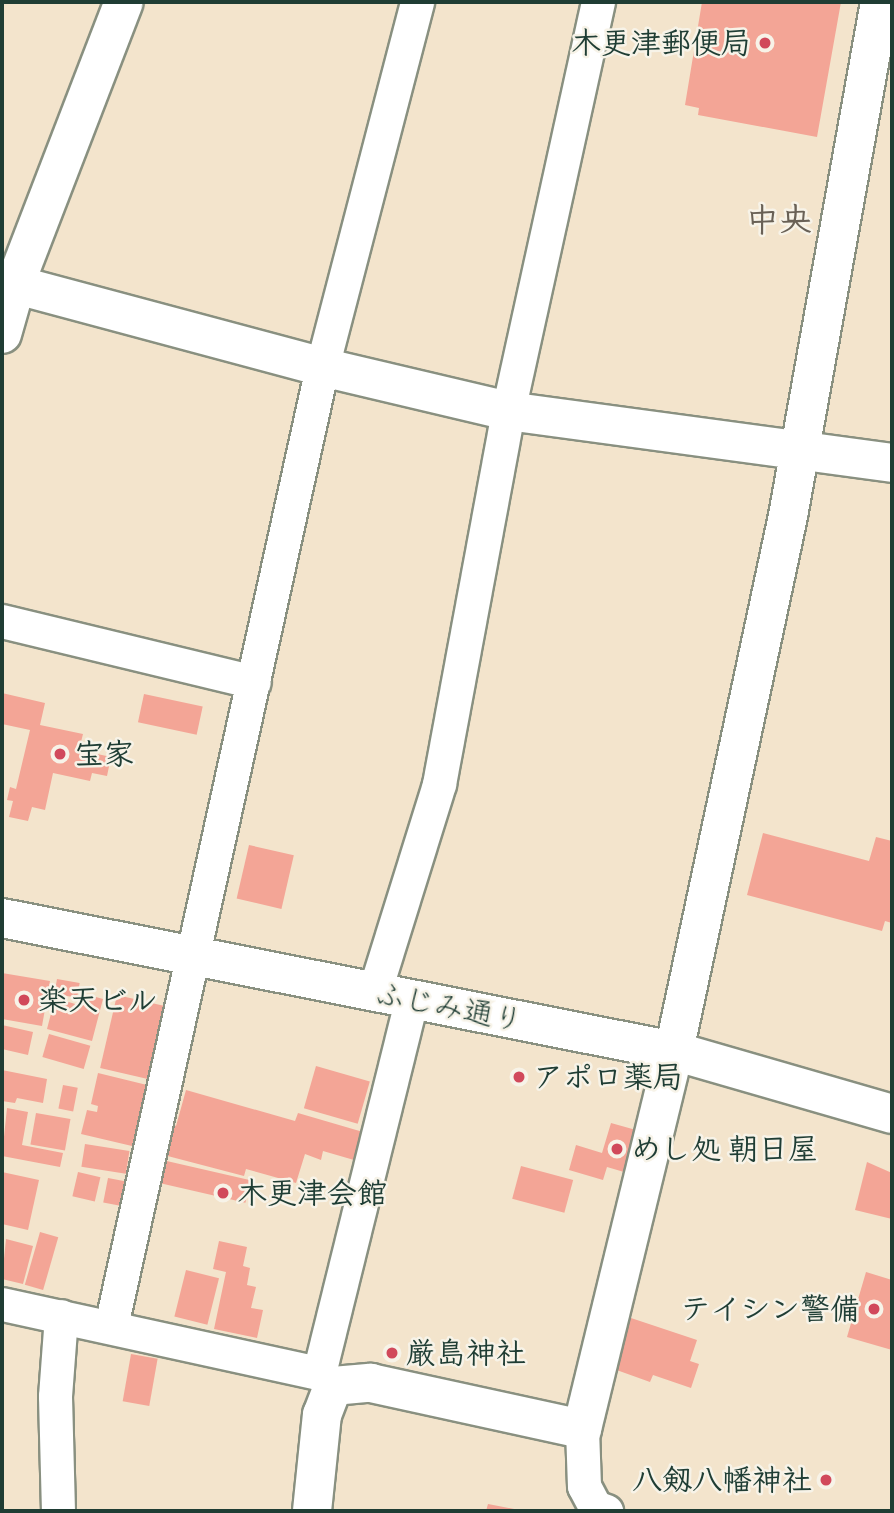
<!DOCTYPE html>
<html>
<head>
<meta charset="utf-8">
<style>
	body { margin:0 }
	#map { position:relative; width:894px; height:1513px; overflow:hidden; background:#f3e4cc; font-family:Caveat,"Klee One",sans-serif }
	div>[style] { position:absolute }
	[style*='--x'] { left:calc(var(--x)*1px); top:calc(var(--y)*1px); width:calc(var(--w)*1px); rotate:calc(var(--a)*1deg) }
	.building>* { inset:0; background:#f3a596; transform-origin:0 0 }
	.roads { filter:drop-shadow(2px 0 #899080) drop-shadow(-2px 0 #899080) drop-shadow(0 2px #899080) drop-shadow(0 -2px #899080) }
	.minor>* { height:33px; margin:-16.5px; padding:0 16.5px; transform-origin:16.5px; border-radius:16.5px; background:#fff }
	.tertiary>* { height:38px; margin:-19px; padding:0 19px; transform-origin:19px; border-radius:19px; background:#fff }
	.dots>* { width:19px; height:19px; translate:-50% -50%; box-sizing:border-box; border:4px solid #f7f3e8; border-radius:50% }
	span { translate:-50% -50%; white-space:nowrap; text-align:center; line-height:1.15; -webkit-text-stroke:5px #f7f3e8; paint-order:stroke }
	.poi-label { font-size:30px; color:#1f3d34; font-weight:700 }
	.right { translate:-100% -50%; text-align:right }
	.left { translate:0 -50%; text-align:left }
	.street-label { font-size:30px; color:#1f3d34 }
	.quarter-label { font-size:33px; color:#696156; font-weight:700 }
	.frame { position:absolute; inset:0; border:4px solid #1f3d34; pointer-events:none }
</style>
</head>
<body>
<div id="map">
	<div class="building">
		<i style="clip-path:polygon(702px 2px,841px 2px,817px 137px,698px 115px,699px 108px,685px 105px)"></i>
		<i style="clip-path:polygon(2px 693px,45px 703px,40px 725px,83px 734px,79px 750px,111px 757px,107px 776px,92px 773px,90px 781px,53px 773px,45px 810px,32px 807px,28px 821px,9px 817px,13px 801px,7px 800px,10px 787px,16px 789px,30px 730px,2px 724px)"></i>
		<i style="left:144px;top:694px;width:60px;height:29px;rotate:12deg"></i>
		<i style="clip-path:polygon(763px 833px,869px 861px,876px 837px,892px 841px,892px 923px,885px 921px,882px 931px,747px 895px)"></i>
		<i style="left:249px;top:845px;width:46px;height:55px;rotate:13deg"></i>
		<i style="clip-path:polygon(2px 973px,50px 981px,42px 1026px,2px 1019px)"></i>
		<i style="left:57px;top:979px;width:23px;height:15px;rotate:10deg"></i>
		<i style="clip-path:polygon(85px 994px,103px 999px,92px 1041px,47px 1029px,55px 998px,82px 1006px)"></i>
		<i style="left:117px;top:995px;width:50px;height:75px;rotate:13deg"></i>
		<i style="clip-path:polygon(2px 1025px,33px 1032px,28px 1055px,2px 1049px)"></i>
		<i style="left:49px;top:1034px;width:43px;height:24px;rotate:16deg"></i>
		<i style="left:316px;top:1066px;width:56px;height:44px;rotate:16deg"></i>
		<i style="clip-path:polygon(2px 1070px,47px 1079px,43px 1103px,17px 1098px,15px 1103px,2px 1101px)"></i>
		<i style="clip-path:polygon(98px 1073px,147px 1085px,132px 1146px,81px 1134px,87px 1110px,97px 1112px,98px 1106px,91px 1104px)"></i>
		<i style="left:63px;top:1085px;width:15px;height:24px;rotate:11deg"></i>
		<i style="clip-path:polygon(186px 1090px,295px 1121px,298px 1113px,363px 1132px,354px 1160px,323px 1151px,321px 1160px,305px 1154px,296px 1183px,246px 1169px,244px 1176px,160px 1154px,172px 1124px,176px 1126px)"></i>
		<i style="clip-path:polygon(7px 1108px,28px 1112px,22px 1145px,63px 1153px,60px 1167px,2px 1156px)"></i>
		<i style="left:36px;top:1113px;width:35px;height:32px;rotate:10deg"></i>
		<i style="clip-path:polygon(611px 1123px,636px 1130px,624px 1172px,607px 1167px,603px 1180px,569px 1170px,576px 1145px,602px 1153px)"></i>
		<i style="left:85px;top:1144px;width:45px;height:23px;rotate:9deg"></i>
		<i style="left:158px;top:1159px;width:95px;height:23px;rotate:13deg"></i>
		<i style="clip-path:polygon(867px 1162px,892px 1173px,892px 1219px,855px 1210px)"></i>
		<i style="left:521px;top:1166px;width:54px;height:34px;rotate:15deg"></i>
		<i style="clip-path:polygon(2px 1172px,39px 1180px,28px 1230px,2px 1224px)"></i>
		<i style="left:78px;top:1172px;width:23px;height:25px;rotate:13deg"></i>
		<i style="left:108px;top:1178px;width:20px;height:25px;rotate:11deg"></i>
		<i style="left:40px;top:1232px;width:19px;height:55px;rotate:16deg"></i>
		<i style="clip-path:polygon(6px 1239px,33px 1246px,23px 1284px,2px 1279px)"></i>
		<i style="clip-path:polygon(219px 1241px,247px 1247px,243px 1266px,250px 1268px,247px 1285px,256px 1287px,251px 1308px,263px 1310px,257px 1338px,214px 1329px,226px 1272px,213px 1269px)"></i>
		<i style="left:186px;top:1270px;width:34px;height:48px;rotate:14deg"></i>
		<i style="clip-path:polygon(866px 1272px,892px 1280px,892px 1350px,847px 1337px)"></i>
		<i style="clip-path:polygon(628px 1317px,697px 1340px,690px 1361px,699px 1364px,691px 1388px,653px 1375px,650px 1382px,611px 1368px)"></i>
		<i style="left:131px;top:1354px;width:27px;height:48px;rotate:10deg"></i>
		<i style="clip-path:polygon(488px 1504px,519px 1510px,519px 1511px,486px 1511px)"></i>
	</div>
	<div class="roads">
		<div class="minor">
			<i style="--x:2;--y:621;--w:259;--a:13.6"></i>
			<i style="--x:374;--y:993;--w:219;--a:-72.7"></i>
			<i style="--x:439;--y:784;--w:379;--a:-79.5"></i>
			<i style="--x:508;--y:411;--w:419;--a:-77.6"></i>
			<i style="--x:2;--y:1304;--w:324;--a:12.3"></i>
			<i style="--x:319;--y:1373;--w:19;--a:43"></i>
			<i style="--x:111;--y:1326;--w:982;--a:-77.59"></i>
			<i style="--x:322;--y:367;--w:377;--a:-75.4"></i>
			<i style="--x:319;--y:1373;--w:383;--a:-76.1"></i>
			<i style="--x:582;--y:1429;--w:57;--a:88"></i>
			<i style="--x:584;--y:1486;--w:24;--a:62"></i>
			<i style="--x:595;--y:1507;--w:12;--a:20"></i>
			<i style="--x:58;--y:1511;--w:115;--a:-91.5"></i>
			<i style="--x:55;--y:1396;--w:80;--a:-85.7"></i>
		</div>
		<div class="tertiary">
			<i style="--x:2;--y:281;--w:331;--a:15"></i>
			<i style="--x:322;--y:367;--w:191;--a:13.3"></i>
			<i style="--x:508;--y:411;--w:388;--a:7.7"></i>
			<i style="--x:2;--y:334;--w:66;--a:-74.1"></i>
			<i style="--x:20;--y:271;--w:288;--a:-68.9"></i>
			<i style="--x:2;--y:918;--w:685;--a:11.2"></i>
			<i style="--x:674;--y:1051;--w:227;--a:16.1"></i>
			<i style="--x:312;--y:1511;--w:97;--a:-84.1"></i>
			<i style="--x:322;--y:1415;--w:31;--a:-69"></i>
			<i style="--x:333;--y:1386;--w:38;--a:-5"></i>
			<i style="--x:371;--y:1383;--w:216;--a:12.3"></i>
			<i style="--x:582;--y:1429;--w:389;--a:-76.3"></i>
			<i style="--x:674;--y:1051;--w:547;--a:-77.97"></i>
			<i style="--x:788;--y:516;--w:522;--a:-79.85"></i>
		</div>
	</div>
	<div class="dots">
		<i style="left:765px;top:43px;background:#d1495b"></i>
		<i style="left:60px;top:754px;background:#d1495b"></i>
		<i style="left:24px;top:1000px;background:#d1495b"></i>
		<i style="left:519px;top:1077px;background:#d1495b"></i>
		<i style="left:617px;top:1149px;background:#d1495b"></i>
		<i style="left:223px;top:1193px;background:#d1495b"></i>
		<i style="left:874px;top:1309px;background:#d1495b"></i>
		<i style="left:392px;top:1353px;background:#d1495b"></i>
		<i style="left:826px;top:1480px;background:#d1495b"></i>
	</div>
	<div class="poi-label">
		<span class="right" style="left:751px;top:43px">木更津郵便局</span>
		<span class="left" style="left:74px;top:754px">宝家</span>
		<span class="left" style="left:38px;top:1000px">楽天ビル</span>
		<span class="left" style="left:533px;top:1077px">アポロ薬局</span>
		<span class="left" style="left:631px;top:1149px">めし処 朝日屋</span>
		<span class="left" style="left:237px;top:1193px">木更津会館</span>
		<span class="right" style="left:860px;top:1309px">テイシン警備</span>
		<span class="left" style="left:406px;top:1353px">厳島神社</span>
		<span class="right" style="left:812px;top:1480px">八剱八幡神社</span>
	</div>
	<div class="street-label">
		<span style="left:449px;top:1007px;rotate:11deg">ふじみ通り</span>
	</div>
	<div class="quarter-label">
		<span style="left:779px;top:221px">中央</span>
	</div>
	<div class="frame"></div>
</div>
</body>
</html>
